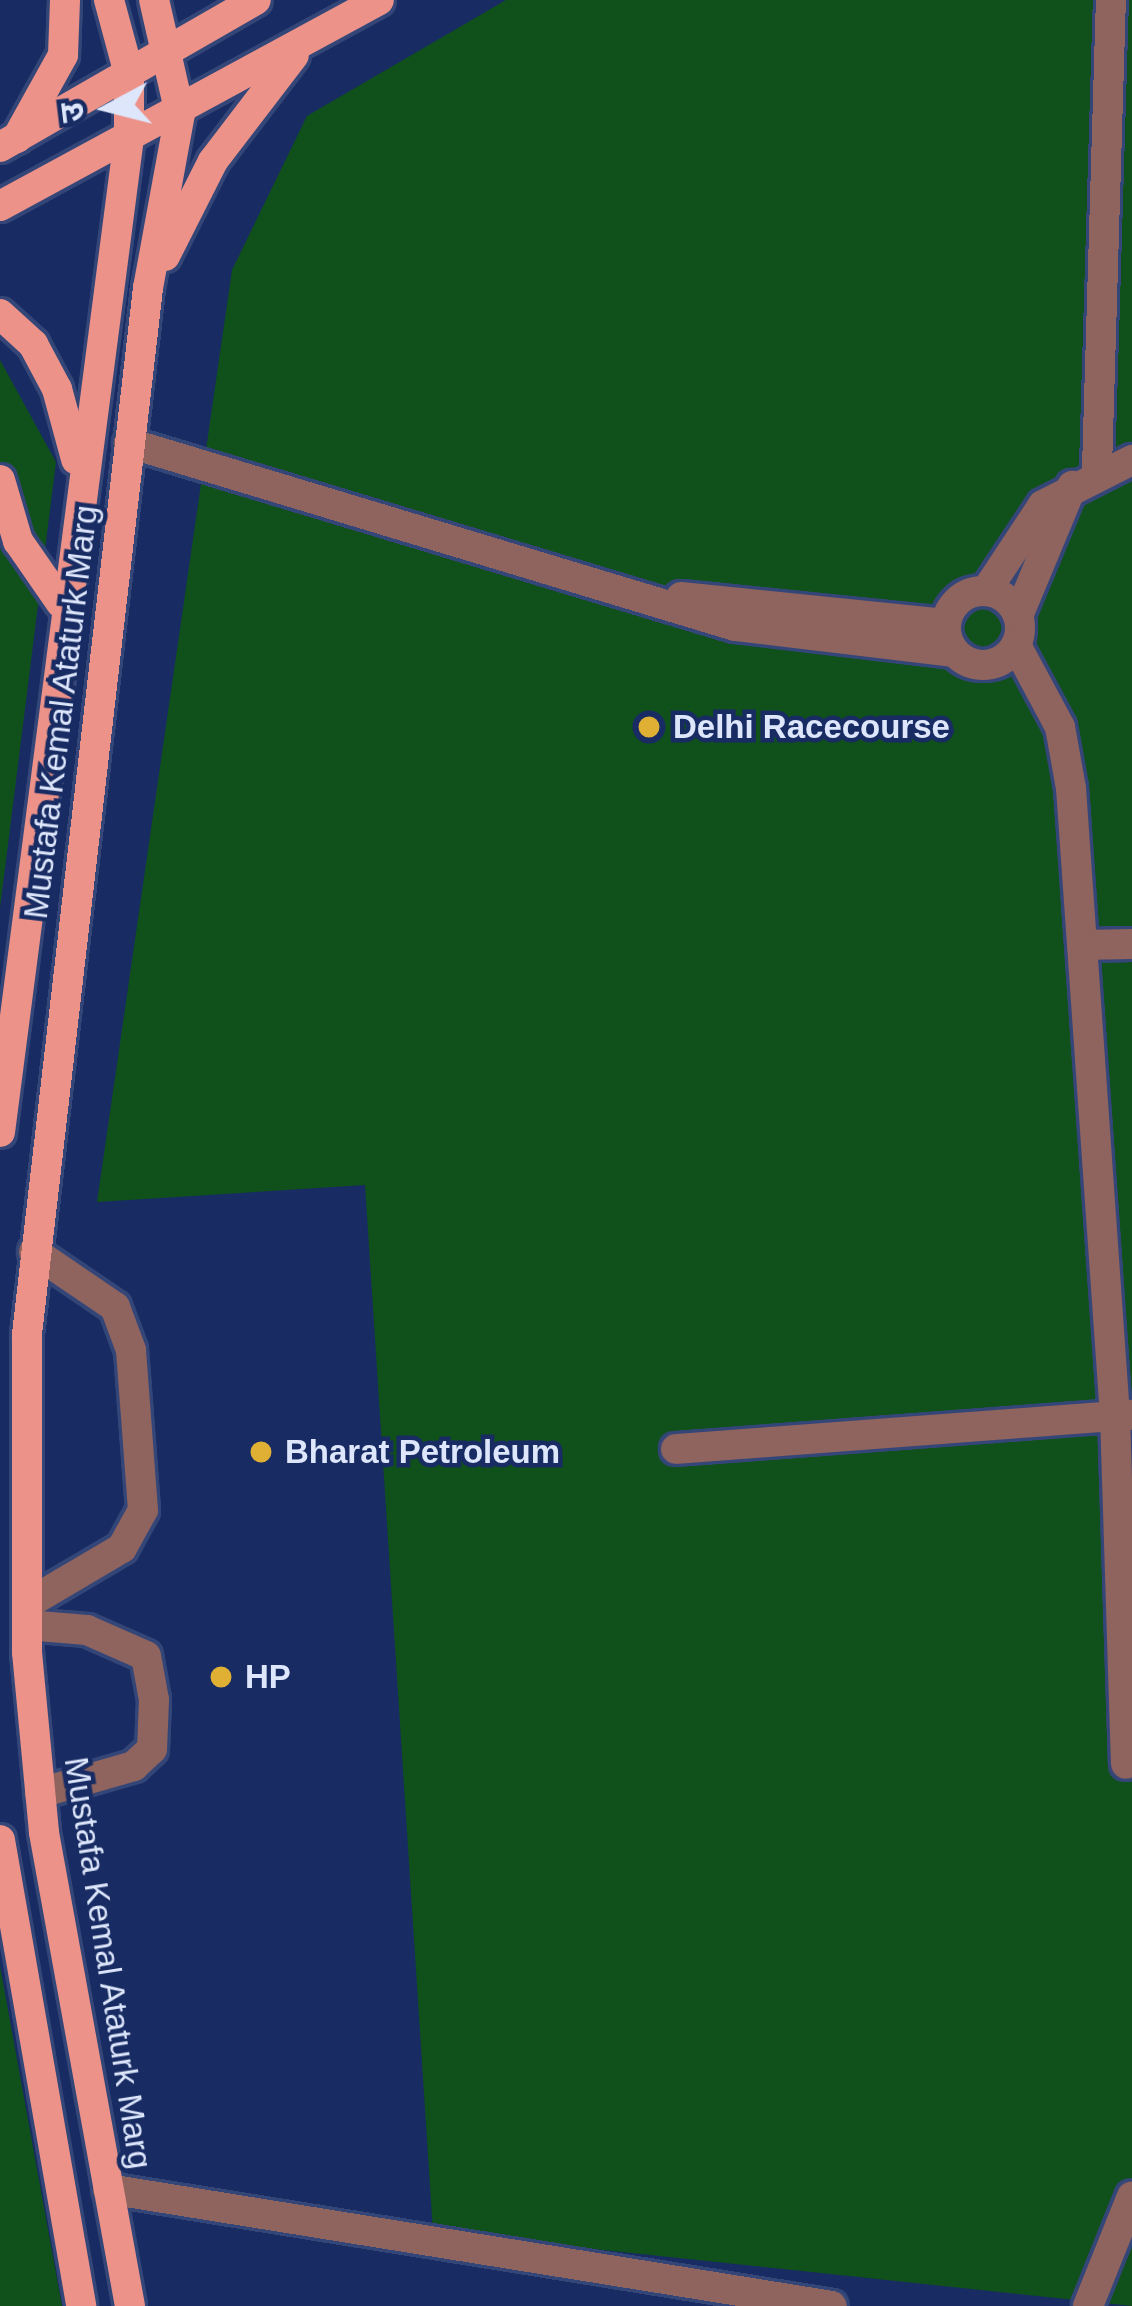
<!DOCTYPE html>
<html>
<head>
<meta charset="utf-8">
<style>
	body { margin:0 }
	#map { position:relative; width:1132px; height:2306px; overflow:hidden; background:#182c63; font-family:Helvetica,"Noto Sans Devanagari",sans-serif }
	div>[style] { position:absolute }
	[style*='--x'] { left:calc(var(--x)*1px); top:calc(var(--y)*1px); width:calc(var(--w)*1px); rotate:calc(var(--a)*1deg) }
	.green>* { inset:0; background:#10501b }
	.roads { filter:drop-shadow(3px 0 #344678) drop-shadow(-3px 0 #344678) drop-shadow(0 3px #344678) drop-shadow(0 -3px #344678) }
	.minor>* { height:30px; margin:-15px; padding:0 15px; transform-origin:15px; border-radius:15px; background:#8f635e }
	.minor>.ring { margin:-15px; padding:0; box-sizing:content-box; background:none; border:30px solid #8f635e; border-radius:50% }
	.major>* { height:30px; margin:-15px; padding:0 15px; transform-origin:15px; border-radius:15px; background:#ec9289 }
	.dots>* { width:33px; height:33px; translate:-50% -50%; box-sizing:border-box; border:6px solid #182c63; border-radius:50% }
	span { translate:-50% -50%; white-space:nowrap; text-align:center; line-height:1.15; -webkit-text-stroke:9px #182c63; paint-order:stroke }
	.street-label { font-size:33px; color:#dde6fb }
	.poi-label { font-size:33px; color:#dde6fb; font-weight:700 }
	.left { translate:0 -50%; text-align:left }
	.north { position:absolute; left:48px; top:48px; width:120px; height:120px; -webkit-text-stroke:9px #182c63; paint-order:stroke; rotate:263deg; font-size:33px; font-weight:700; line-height:48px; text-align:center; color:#dde6fb }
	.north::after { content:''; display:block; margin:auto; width:42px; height:54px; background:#dde6fb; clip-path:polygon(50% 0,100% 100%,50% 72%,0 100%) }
</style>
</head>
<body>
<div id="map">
	<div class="green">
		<i style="clip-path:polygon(506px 0,1132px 0,1132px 2306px,433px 2232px,365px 1185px,97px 1202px,232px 270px,307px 116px)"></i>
		<i style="clip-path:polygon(0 360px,56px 462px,0 908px)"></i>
		<i style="clip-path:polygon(0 1966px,62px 2306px,0 2306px)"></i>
	</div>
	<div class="roads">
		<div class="minor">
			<i style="--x:129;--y:443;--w:633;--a:16.8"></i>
			<i style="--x:735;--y:626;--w:221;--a:6.8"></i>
			<i style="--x:1097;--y:468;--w:468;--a:-88.3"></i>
			<i style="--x:986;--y:591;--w:103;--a:-56.5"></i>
			<i style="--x:1043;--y:505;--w:100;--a:-26.8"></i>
			<i class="ring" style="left:946px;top:591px;width:44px;height:44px"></i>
			<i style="--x:681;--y:597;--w:266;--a:5.8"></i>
			<i style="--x:1018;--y:616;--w:141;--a:-67.4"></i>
			<i style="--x:1016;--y:645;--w:93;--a:61.8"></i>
			<i style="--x:1060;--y:727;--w:62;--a:79.8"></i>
			<i style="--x:1071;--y:788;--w:629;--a:85.99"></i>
			<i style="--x:1115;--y:1415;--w:349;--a:88.2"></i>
			<i style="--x:1082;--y:945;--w:50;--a:-1.1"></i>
			<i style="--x:676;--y:1449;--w:457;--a:-4.3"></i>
			<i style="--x:27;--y:1604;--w:110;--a:-30.5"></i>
			<i style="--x:122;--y:1548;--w:43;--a:-61.1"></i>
			<i style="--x:143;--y:1510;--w:160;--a:-94.3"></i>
			<i style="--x:131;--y:1350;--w:46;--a:-110.4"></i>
			<i style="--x:115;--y:1307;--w:98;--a:-145.8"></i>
			<i style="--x:27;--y:1625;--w:60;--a:4.8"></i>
			<i style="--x:87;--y:1630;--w:64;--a:23.8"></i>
			<i style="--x:146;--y:1656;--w:45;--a:79.7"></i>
			<i style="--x:154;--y:1700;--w:49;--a:92.3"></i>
			<i style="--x:152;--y:1749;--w:25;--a:137"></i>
			<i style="--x:134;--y:1766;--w:98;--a:164"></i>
			<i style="--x:108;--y:2189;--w:733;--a:9.18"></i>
			<i style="--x:1088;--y:2306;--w:118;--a:-68.2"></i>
		</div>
		<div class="major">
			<i style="--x:17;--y:138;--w:95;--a:-61"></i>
			<i style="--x:63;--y:55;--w:55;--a:-87.9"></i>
			<i style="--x:0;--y:147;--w:295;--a:-29.9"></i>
			<i style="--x:0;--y:206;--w:431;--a:-28.5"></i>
			<i style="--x:165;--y:256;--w:106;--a:-63.2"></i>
			<i style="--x:213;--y:161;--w:133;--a:-52.6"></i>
			<i style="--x:0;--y:314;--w:45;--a:42.3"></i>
			<i style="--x:33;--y:344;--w:51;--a:61.9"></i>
			<i style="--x:57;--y:389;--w:73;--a:74.8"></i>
			<i style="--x:0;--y:480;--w:64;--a:73.6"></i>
			<i style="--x:18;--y:541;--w:75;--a:55.3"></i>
			<i style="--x:0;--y:1132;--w:1002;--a:-82.61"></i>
			<i style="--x:129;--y:138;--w:64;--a:-90"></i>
			<i style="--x:129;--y:74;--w:77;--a:-105.1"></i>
			<i style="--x:0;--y:1840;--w:473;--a:80.1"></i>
			<i style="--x:130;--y:2306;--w:482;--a:-100.3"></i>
			<i style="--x:44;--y:1832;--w:181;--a:-95.4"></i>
			<i style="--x:27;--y:1652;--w:318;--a:-90"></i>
			<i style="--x:27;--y:1334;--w:1053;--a:-83.4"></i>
			<i style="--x:148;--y:288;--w:177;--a:-79.6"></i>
			<i style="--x:180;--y:114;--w:117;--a:-102.8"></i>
		</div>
	</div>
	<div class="dots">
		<i style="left:649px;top:727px;background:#e0b034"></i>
		<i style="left:261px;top:1452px;background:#e0b034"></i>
		<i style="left:221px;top:1677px;background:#e0b034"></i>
	</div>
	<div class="street-label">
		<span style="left:61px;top:712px;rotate:-83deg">Mustafa Kemal Ataturk Marg</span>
		<span style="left:108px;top:1963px;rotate:81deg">Mustafa Kemal Ataturk Marg</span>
	</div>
	<div class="poi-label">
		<span class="left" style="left:673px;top:727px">Delhi Racecourse</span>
		<span class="left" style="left:285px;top:1452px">Bharat Petroleum</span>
		<span class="left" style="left:245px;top:1677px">HP</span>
	</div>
	<div class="north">उ</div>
</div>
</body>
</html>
